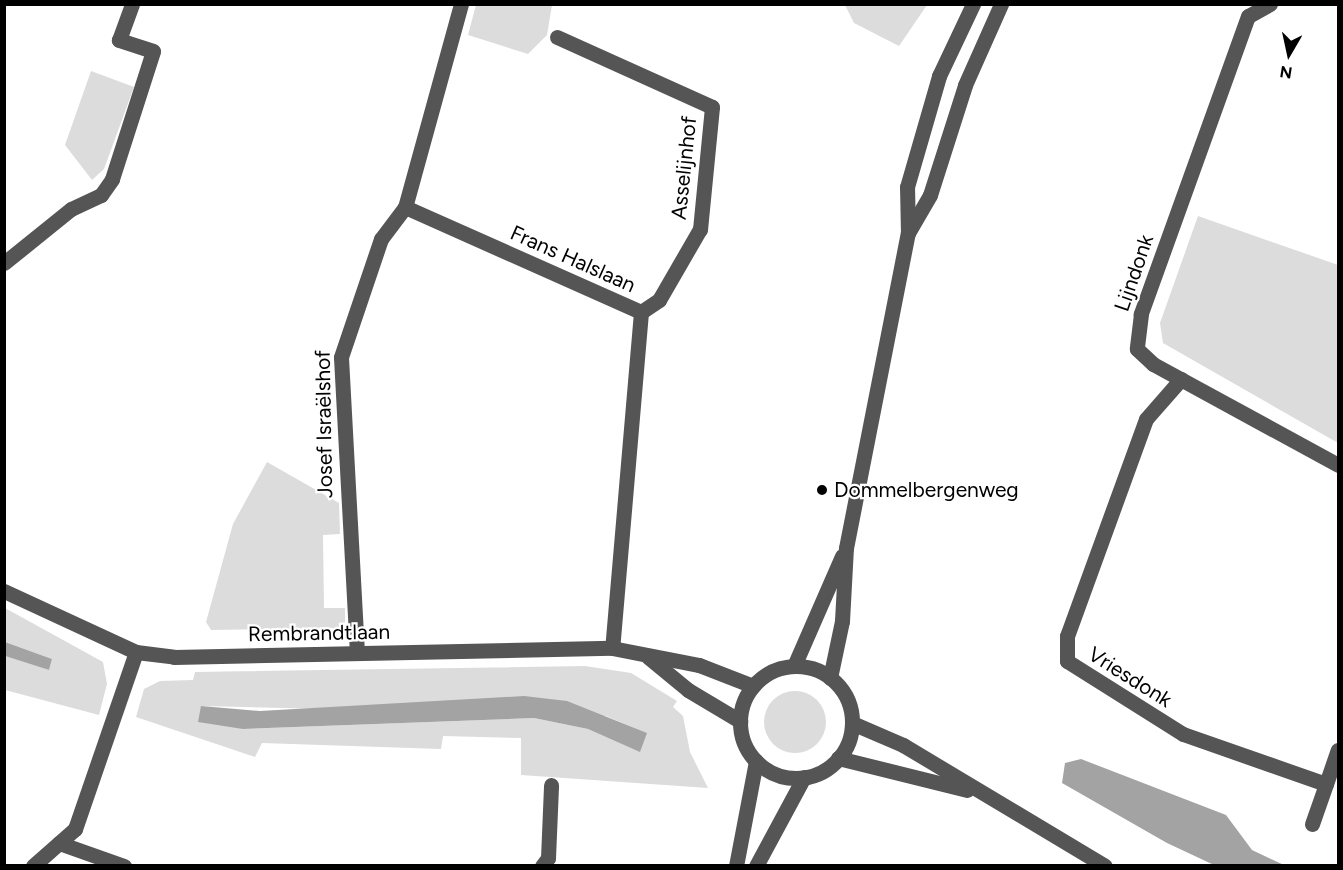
<!DOCTYPE html>
<html>
<head>
<meta charset="utf-8">
<style>
	body { margin:0 }
	#map { position:relative; width:1343px; height:870px; overflow:hidden; background:#fff; font-family:Figtree,sans-serif }
	div>[style] { position:absolute }
	[style*='--x'] { left:calc(var(--x)*1px); top:calc(var(--y)*1px); width:calc(var(--w)*1px); rotate:calc(var(--a)*1deg) }
	.green>* { inset:0; background:#dcdcdc }
	.round { border-radius:50% }
	.water>* { inset:0; background:#a3a3a3 }
	.minor>* { height:15px; margin:-7.5px; padding:0 7.5px; transform-origin:7.5px; border-radius:7.5px; background:#555 }
	.minor>.ring { margin:-7.5px; padding:0; box-sizing:content-box; background:none; border:15px solid #555; border-radius:50% }
	.dots>* { width:16px; height:16px; translate:-50% -50%; box-sizing:border-box; border:3px solid #fff; border-radius:50% }
	span { translate:-50% -50%; white-space:nowrap; text-align:center; line-height:1.15; -webkit-text-stroke:4.5px #fff; paint-order:stroke }
	.street-label { font-size:21px; color:#000 }
	.poi-label { font-size:21px; color:#000 }
	.left { translate:0 -50%; text-align:left }
	.frame { position:absolute; inset:0; border:6px solid #000; pointer-events:none }
	.north { position:absolute; left:1259px; top:24px; width:60px; height:60px; -webkit-text-stroke:4px #fff; paint-order:stroke; rotate:189deg; font-size:16px; font-weight:700; line-height:24px; text-align:center; color:#000 }
	.north::after { content:''; display:block; margin:auto; width:21px; height:27px; background:#000; clip-path:polygon(50% 0,100% 100%,50% 72%,0 100%) }
</style>
</head>
<body>
<div id="map">
	<div class="green">
		<i style="clip-path:polygon(476px 5px,552px 5px,547px 35px,528px 54px,468px 35px)"></i>
		<i style="clip-path:polygon(845px 5px,927px 5px,899px 46px,854px 23px)"></i>
		<i style="clip-path:polygon(91px 71px,134px 87px,104px 169px,92px 180px,65px 145px)"></i>
		<i style="clip-path:polygon(1198px 216px,1338px 265px,1338px 443px,1163px 343px,1160px 323px)"></i>
		<i style="clip-path:polygon(267px 462px,339px 503px,340px 534px,323px 535px,324px 608px,345px 608px,345px 628px,211px 630px,206px 622px,233px 524px)"></i>
		<i style="clip-path:polygon(5px 608px,103px 662px,107px 684px,99px 715px,5px 690px,5px 656px,49px 670px,52px 659px,5px 642px)"></i>
		<i style="clip-path:polygon(evenodd,585px 666px,631px 673px,677px 701px,673px 707px,683px 716px,690px 752px,708px 788px,521px 775px,521px 738px,443px 736px,441px 749px,262px 743px,255px 757px,136px 717px,144px 689px,160px 681px,193px 680px,195px 672px,585px 666px,201px 706px,606px 716px,646px 733px,639px 751px,588px 729px,534px 718px,243px 729px,201px 706px)"></i>
		<i class="round" style="left:764px;top:691px;width:62px;height:62px"></i>
	</div>
	<div class="water">
		<i style="clip-path:polygon(5px 642px,52px 659px,49px 670px,5px 656px)"></i>
		<i style="clip-path:polygon(524px 696px,567px 701px,647px 733px,640px 752px,588px 729px,534px 718px,243px 729px,198px 722px,201px 706px,260px 711px)"></i>
		<i style="clip-path:polygon(1081px 759px,1226px 815px,1252px 850px,1284px 865px,1214px 865px,1167px 843px,1062px 783px,1065px 763px)"></i>
	</div>
	<div class="minor">
		<i style="--x:461;--y:4;--w:211;--a:105.4"></i>
		<i style="--x:405;--y:207;--w:258;--a:24"></i>
		<i style="--x:641;--y:312;--w:337;--a:94.9"></i>
		<i style="--x:1270;--y:4;--w:25;--a:151"></i>
		<i style="--x:1248;--y:16;--w:317;--a:109.8"></i>
		<i style="--x:1141;--y:314;--w:35;--a:97"></i>
		<i style="--x:1137;--y:349;--w:22;--a:43"></i>
		<i style="--x:1153;--y:364;--w:211;--a:28.6"></i>
		<i style="--x:557;--y:37;--w:170;--a:24.3"></i>
		<i style="--x:712;--y:107;--w:123;--a:95.6"></i>
		<i style="--x:700;--y:229;--w:82;--a:120"></i>
		<i style="--x:659;--y:300;--w:22;--a:146"></i>
		<i style="--x:908;--y:233;--w:44;--a:-59.9"></i>
		<i style="--x:930;--y:195;--w:115;--a:-72.3"></i>
		<i style="--x:965;--y:85;--w:89;--a:-66"></i>
		<i style="--x:4;--y:263;--w:86;--a:-38.9"></i>
		<i style="--x:71;--y:209;--w:33;--a:-25"></i>
		<i style="--x:101;--y:195;--w:19;--a:-55"></i>
		<i style="--x:112;--y:179;--w:134;--a:-72.2"></i>
		<i style="--x:153;--y:51;--w:36;--a:-162"></i>
		<i style="--x:119;--y:40;--w:38;--a:-70"></i>
		<i style="--x:1181;--y:379;--w:53;--a:131.2"></i>
		<i style="--x:1146;--y:419;--w:231;--a:110"></i>
		<i style="--x:1067;--y:636;--w:25;--a:90"></i>
		<i style="--x:1067;--y:661;--w:137;--a:32.2"></i>
		<i style="--x:1183;--y:734;--w:151;--a:19.3"></i>
		<i style="--x:1326;--y:784;--w:36;--a:-71"></i>
		<i style="--x:4;--y:591;--w:145;--a:24.8"></i>
		<i style="--x:136;--y:652;--w:38;--a:7"></i>
		<i style="--x:174;--y:657;--w:438;--a:-1.2"></i>
		<i style="--x:612;--y:648;--w:89;--a:11.1"></i>
		<i style="--x:699;--y:665;--w:58;--a:21.3"></i>
		<i style="--x:357;--y:653;--w:296;--a:-93.1"></i>
		<i style="--x:341;--y:357;--w:125;--a:-71.3"></i>
		<i style="--x:381;--y:239;--w:40;--a:-53"></i>
		<i style="--x:648;--y:657;--w:52;--a:39.5"></i>
		<i style="--x:688;--y:690;--w:61;--a:30.8"></i>
		<i style="--x:794;--y:666;--w:120;--a:-66.4"></i>
		<i class="ring" style="left:740px;top:666px;width:97px;height:97px"></i>
		<i style="--x:830;--y:678;--w:58;--a:-78.1"></i>
		<i style="--x:842;--y:621;--w:73;--a:-86.9"></i>
		<i style="--x:846;--y:548;--w:321;--a:-78.9"></i>
		<i style="--x:908;--y:233;--w:46;--a:-91.2"></i>
		<i style="--x:907;--y:187;--w:116;--a:-73.9"></i>
		<i style="--x:939;--y:76;--w:80;--a:-64.7"></i>
		<i style="--x:852;--y:723;--w:56;--a:23.3"></i>
		<i style="--x:903;--y:745;--w:235;--a:30.9"></i>
		<i style="--x:838;--y:758;--w:133;--a:13.9"></i>
		<i style="--x:1312;--y:824;--w:42;--a:-70.7"></i>
		<i style="--x:59;--y:843;--w:69;--a:19.5"></i>
		<i style="--x:33;--y:866;--w:56;--a:-41.4"></i>
		<i style="--x:75;--y:829;--w:187;--a:-71"></i>
		<i style="--x:542;--y:866;--w:10;--a:-53"></i>
		<i style="--x:548;--y:858;--w:73;--a:-87.6"></i>
		<i style="--x:736;--y:866;--w:107;--a:-79.2"></i>
		<i style="--x:756;--y:866;--w:101;--a:-61.7"></i>
	</div>
	<div class="dots">
		<i style="left:822px;top:490px;background:#000"></i>
	</div>
	<div class="street-label">
		<span style="left:684px;top:168px;rotate:-84deg">Asselijnhof</span>
		<span style="left:573px;top:259px;rotate:24deg">Frans Halslaan</span>
		<span style="left:1134px;top:273px;rotate:-71deg">Lijndonk</span>
		<span style="left:324px;top:424px;rotate:-91deg">Josef Israëlshof</span>
		<span style="left:319px;top:633px;rotate:-1deg">Rembrandtlaan</span>
		<span style="left:1130px;top:677px;rotate:32deg">Vriesdonk</span>
	</div>
	<div class="poi-label">
		<span class="left" style="left:834px;top:490px">Dommelbergenweg</span>
	</div>
	<div class="frame"></div>
	<div class="north">N</div>
</div>
</body>
</html>
